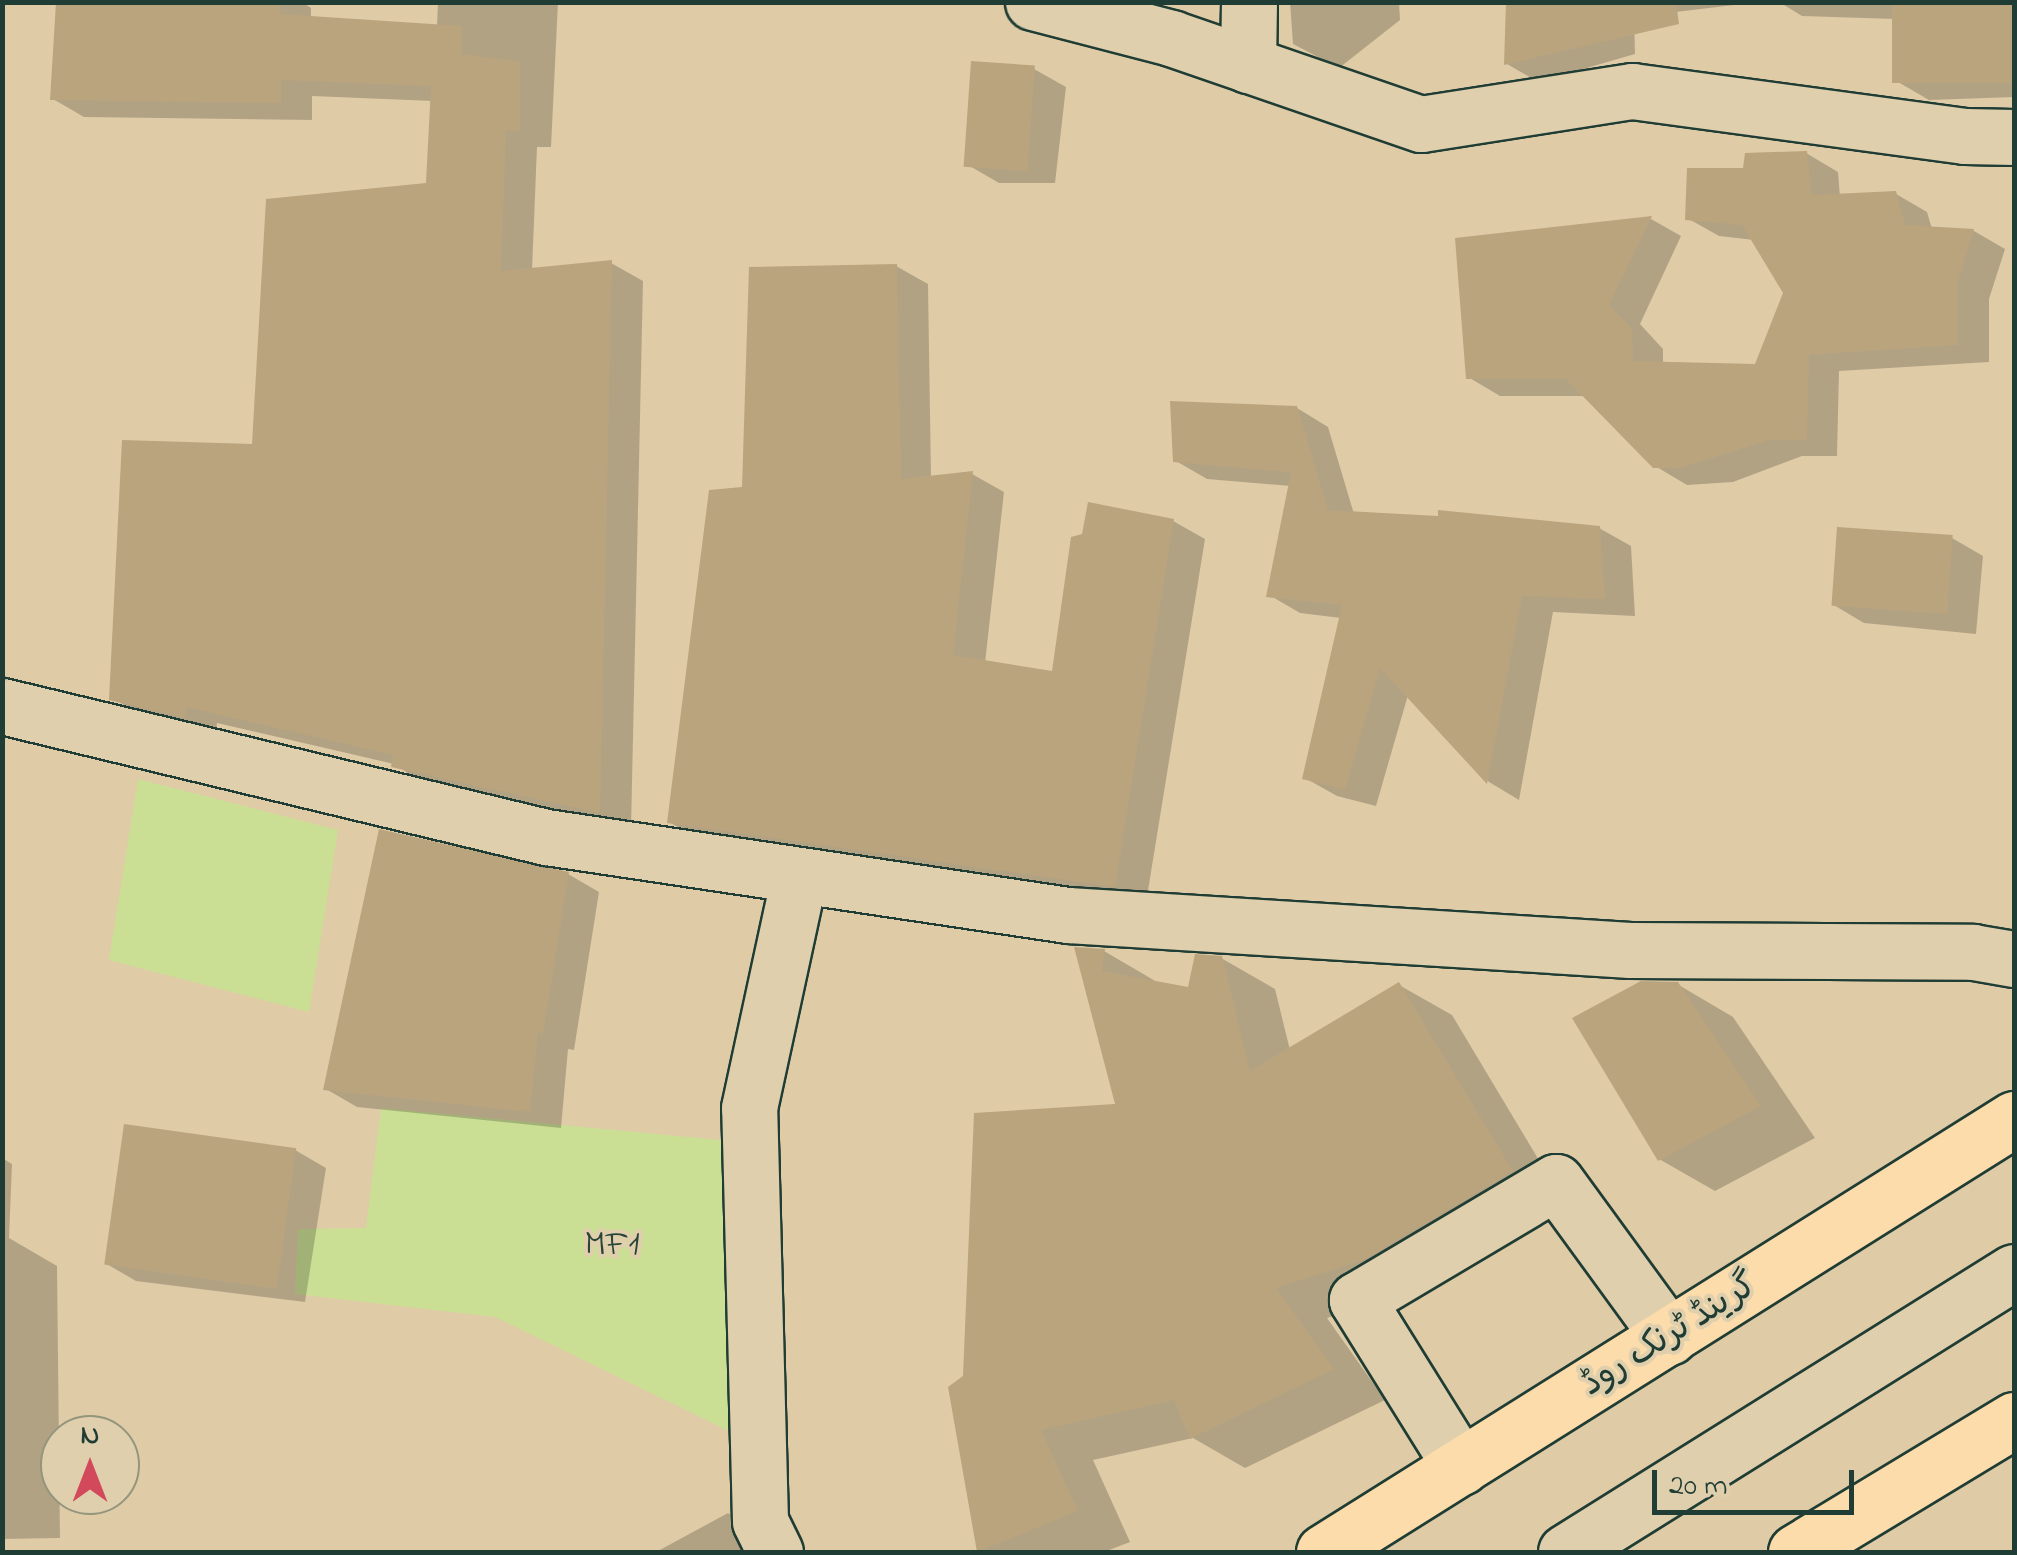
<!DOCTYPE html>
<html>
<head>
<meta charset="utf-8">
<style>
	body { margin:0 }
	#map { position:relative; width:2017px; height:1555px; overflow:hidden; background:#dfcba6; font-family:"Indie Flower","Playpen Sans Arabic",sans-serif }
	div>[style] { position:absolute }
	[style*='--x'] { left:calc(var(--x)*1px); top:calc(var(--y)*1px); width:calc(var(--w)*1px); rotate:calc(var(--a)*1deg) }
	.green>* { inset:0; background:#cbdf94 }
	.shadow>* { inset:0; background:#0003 }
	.building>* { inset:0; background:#b9a47e; transform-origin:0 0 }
	.roads { filter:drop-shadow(2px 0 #1f3d34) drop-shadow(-2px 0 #1f3d34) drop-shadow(0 2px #1f3d34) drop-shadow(0 -2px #1f3d34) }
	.minor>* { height:55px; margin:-27.5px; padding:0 27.5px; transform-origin:27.5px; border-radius:27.5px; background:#e0cfac }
	.highway>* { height:55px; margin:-27.5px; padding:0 27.5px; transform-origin:27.5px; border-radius:27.5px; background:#fddcac }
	span { translate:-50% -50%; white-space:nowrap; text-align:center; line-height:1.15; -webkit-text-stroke:8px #e0cfac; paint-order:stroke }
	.park-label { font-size:35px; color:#284539 }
	.street-label { font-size:35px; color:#1f3d34 }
	.frame { position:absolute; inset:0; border:5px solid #1f3d34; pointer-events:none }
	.north { position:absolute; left:40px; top:1415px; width:100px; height:100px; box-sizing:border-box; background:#e0cfac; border:2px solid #93957c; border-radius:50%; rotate:0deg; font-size:28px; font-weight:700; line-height:40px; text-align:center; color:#1f3d34 }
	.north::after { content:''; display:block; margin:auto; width:35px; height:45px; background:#d1495b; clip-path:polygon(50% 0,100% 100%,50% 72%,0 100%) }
	.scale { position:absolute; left:1652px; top:1470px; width:202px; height:45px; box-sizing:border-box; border:5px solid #1f3d34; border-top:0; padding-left:12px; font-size:30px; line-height:35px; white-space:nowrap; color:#1f3d34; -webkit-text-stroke:8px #e0cfac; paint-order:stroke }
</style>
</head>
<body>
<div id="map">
	<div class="green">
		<i style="clip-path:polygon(138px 779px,338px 830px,309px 1012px,109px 960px)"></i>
		<i style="clip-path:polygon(381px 1108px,731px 1141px,731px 1432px,495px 1317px,295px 1294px,298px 1229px,366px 1228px)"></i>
	</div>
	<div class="shadow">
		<i style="clip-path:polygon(58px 2px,302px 2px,311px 8px,311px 19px,437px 27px,438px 2px,558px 2px,551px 147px,537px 147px,532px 271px,611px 263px,643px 281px,631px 829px,425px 784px,394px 764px,217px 723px,216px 734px,143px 716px,112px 698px,255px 446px,428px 185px,433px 101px,312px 96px,312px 120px,84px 117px,53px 99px)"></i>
		<i style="clip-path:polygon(1290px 2px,1399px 2px,1400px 20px,1339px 68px,1293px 44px)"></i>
		<i style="clip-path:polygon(1509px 2px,1759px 2px,1634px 17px,1635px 54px,1538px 82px,1507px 64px)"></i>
		<i style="clip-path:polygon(1779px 2px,2014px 2px,2014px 97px,1929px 100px,1898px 82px,1895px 19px,1802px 16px)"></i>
		<i style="clip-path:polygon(1034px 69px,1066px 87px,1055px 183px,999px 183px,968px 165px)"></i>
		<i style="clip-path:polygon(1806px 153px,1838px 172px,1840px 197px,1896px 194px,1927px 212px,1932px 229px,1974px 231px,2005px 249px,1989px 299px,1989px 362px,1839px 371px,1837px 456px,1802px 456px,1733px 482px,1687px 485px,1655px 466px,1586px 396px,1500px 396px,1468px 377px,1458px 240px,1651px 219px,1681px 236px,1640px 324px,1663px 349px,1663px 367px,1757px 367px,1786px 293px,1754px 240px,1719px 236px,1687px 218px,1745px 170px)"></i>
		<i style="clip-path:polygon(896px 266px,928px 284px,931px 478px,972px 474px,1004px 492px,985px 663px,1054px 674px,1173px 521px,1205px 539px,1146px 903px,701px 840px,669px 822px,744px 489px)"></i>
		<i style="clip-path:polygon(1297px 408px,1328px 427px,1354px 514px,1599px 528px,1631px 546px,1635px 616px,1553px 612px,1519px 800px,1489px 782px,1408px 695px,1376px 806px,1337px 796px,1305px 778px,1341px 618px,1300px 613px,1269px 595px,1291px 486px,1207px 479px,1176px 461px)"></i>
		<i style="clip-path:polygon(1952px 538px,1983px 556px,1976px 634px,1864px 623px,1832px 604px)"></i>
		<i style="clip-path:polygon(568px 874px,599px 892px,574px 1050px,568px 1049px,561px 1128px,357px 1107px,326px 1089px)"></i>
		<i style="clip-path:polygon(1077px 949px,1104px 951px,1157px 982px,1190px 989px,1221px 958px,1275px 989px,1290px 1050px,1399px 985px,1452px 1015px,1564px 1202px,1418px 1289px,1327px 1318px,1385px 1400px,1245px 1468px,1193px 1438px,1093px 1460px,1130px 1542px,1104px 1552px,979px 1552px,950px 1388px,966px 1377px,1118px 1107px)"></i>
		<i style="clip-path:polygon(1677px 984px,1733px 1017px,1815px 1138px,1715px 1191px,1659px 1159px)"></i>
		<i style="clip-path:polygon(295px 1150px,326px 1168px,305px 1302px,136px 1281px,105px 1263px)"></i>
		<i style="clip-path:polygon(2px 1158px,12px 1164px,9px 1238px,57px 1266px,60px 1538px,2px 1539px)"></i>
		<i style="clip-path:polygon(728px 1513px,786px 1552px,656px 1552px)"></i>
	</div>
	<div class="building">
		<i style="clip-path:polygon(56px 2px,280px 2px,280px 14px,462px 26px,462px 54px,520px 62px,520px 131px,506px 130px,501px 271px,612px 260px,600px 813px,391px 767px,393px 755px,186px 707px,186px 718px,109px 700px,122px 440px,252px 444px,266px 199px,426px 183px,431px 86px,281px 80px,281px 103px,50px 100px)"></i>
		<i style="clip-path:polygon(1506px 2px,1676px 2px,1679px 24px,1504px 65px)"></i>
		<i style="left:1892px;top:2px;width:122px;height:81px"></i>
		<i style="left:971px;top:61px;width:64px;height:106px;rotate:4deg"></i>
		<i style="clip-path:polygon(1807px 151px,1812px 195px,1896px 191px,1905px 225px,1974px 229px,1958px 281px,1958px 345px,1809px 355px,1807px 440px,1769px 440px,1681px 468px,1653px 468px,1566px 379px,1466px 379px,1455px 238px,1652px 216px,1609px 305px,1632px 329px,1633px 361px,1755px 364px,1783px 293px,1742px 225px,1685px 220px,1687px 168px,1743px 168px,1745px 153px)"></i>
		<i style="clip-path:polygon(897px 264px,901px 479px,973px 471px,953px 655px,1052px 671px,1071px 537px,1082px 534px,1088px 502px,1174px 519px,1115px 887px,667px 823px,709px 490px,742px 487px,749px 267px)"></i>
		<i style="clip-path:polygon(1170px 401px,1297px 406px,1328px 510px,1438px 516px,1438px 510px,1600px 526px,1605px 599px,1522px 596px,1487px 784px,1380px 668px,1345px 790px,1302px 779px,1342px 605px,1266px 597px,1291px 472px,1173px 462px)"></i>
		<i style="left:1837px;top:527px;width:116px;height:79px;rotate:4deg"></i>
		<i style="clip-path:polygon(379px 829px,569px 872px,543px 1034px,538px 1032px,530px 1112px,323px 1090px)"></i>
		<i style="clip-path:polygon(1074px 947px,1105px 949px,1102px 971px,1188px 987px,1195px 954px,1222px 956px,1250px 1071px,1399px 982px,1513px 1171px,1364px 1260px,1276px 1288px,1334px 1369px,1190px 1439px,1174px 1400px,1041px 1430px,1078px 1511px,977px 1552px,948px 1387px,963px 1376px,974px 1113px,1115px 1104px)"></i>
		<i style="clip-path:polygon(1641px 981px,1678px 982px,1761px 1106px,1658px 1161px,1572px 1018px)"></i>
		<i style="left:124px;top:1124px;width:174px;height:142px;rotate:8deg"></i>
	</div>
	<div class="roads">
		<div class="minor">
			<i style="--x:1033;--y:2;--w:143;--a:14.6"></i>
			<i style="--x:1171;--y:38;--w:264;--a:19"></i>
			<i style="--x:1421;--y:124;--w:214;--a:-8.9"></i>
			<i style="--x:1632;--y:91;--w:336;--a:7.7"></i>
			<i style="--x:1965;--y:136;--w:49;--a:1.2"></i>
			<i style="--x:1248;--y:65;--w:63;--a:-89.1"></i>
			<i style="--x:2;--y:706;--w:560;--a:13.54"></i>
			<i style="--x:546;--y:837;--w:528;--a:8.5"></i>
			<i style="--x:1068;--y:915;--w:563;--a:3.56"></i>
			<i style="--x:1630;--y:950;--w:343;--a:0.3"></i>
			<i style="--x:1973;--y:952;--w:42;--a:9.7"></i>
			<i style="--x:1461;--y:1467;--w:197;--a:-121.9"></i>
			<i style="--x:1357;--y:1300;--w:231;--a:-30.7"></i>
			<i style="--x:1556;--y:1182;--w:192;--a:53.9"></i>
			<i style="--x:775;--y:1552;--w:34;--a:-116"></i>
			<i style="--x:760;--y:1521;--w:413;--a:-91.5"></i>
			<i style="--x:749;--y:1108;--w:237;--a:-77.8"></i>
			<i style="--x:1566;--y:1552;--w:528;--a:-32.01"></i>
		</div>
		<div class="highway">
			<i style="--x:1324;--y:1552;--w:815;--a:-32.11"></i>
			<i style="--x:1796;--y:1552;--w:255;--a:-31.2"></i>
		</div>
	</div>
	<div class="park-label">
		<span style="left:612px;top:1246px">MF1</span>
	</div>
	<div class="street-label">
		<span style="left:1670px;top:1336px;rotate:-32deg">گرینڈ ٹرنک روڈ</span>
	</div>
	<div class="frame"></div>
	<div class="north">N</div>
	<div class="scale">20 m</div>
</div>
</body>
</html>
